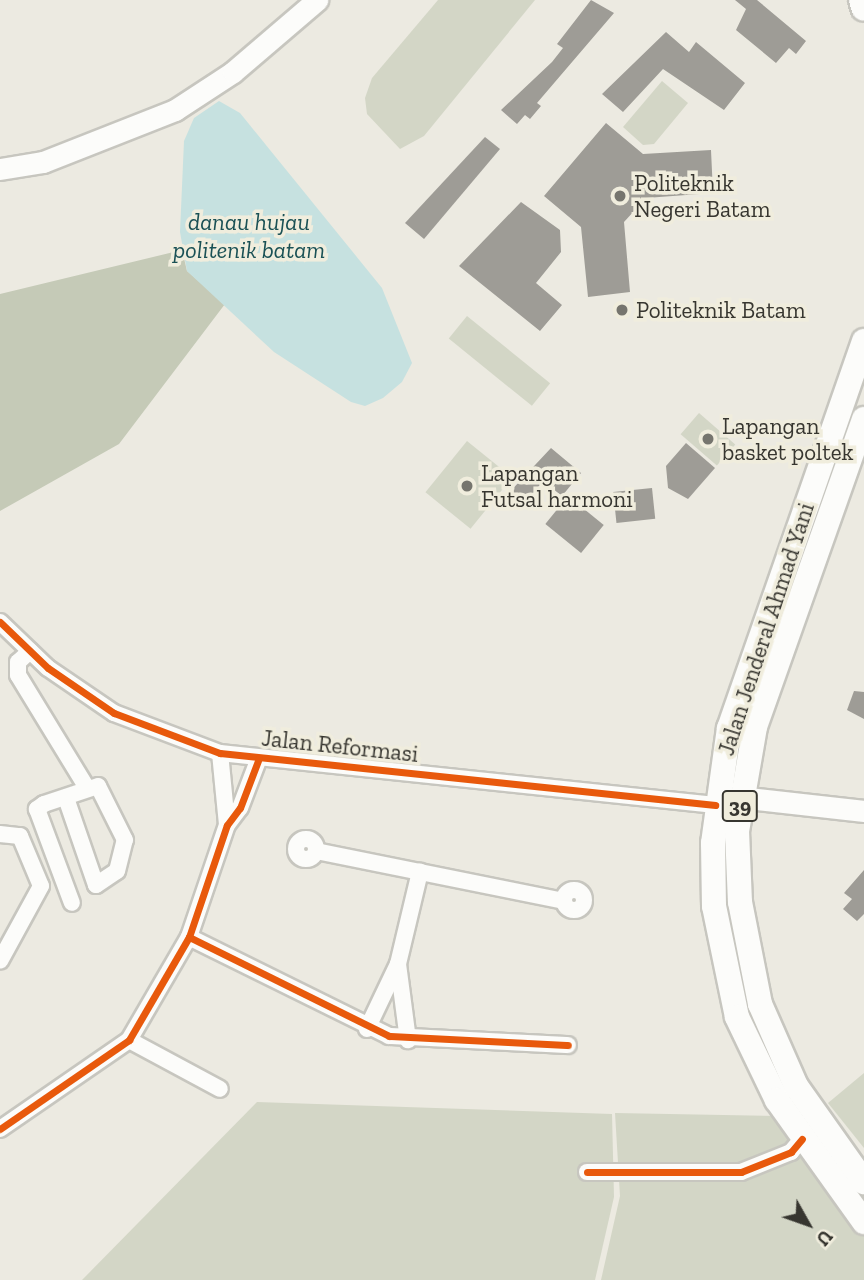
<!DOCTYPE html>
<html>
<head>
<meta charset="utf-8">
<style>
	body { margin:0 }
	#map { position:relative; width:864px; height:1280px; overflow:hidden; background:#eceae1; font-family:"Zilla Slab",serif }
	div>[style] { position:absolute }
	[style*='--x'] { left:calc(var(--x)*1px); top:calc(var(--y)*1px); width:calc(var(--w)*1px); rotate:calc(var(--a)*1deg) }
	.green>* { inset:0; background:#d3d6c6; transform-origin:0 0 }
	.forest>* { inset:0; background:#c5cab7 }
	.water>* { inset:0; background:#c6e1e0 }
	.building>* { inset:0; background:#9e9c96; transform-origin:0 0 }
	.roads { filter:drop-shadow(2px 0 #c7c6bf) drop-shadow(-2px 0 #c7c6bf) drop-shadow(0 2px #c7c6bf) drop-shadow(0 -2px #c7c6bf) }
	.minor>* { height:16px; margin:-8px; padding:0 8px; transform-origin:8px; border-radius:8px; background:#fcfcfa }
	.minor>.ring { margin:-8px; padding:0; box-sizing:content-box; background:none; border:16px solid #fcfcfa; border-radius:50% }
	.major>* { height:21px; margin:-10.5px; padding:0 10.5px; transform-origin:10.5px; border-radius:10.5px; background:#fcfcfa }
	.highway>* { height:24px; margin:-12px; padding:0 12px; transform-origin:12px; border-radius:12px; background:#fcfcfa }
	.cycleway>* { height:7px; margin:-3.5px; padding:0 3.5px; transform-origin:3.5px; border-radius:3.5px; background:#e8590c }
	.dots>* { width:19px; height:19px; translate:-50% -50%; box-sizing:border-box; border:4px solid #f0eddd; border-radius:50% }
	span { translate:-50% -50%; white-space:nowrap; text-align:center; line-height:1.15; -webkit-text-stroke:7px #f0eddd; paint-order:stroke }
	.shield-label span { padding:2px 5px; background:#f0eddd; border:2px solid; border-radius:5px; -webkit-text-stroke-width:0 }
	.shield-label { font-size:21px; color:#373630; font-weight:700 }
	.poi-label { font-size:23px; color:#373630 }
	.left { translate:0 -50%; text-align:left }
	.street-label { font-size:23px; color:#373630 }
	.water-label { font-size:24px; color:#1a5155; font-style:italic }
	.north { position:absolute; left:773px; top:1189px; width:70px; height:70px; -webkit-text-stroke:5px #f0eddd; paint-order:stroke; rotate:130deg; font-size:19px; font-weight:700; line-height:28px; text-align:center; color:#373630 }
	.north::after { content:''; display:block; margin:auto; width:24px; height:32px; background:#373630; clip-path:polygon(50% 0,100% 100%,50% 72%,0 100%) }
</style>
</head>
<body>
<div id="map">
	<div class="green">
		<i style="clip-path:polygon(438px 0,535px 0,424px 136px,400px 149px,367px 114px,365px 98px,372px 78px)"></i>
		<i style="clip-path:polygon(662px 81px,688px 103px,654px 144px,643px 145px,623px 127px)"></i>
		<i style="left:467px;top:316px;width:107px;height:29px;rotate:39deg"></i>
		<i style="left:699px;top:413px;width:48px;height:28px;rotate:41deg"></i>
		<i style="left:467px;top:441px;width:58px;height:66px;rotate:39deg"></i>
		<i style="clip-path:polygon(864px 1073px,864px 1148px,828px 1103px)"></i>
		<i style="clip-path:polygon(257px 1102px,612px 1114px,614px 1197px,595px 1280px,82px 1280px)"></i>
		<i style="clip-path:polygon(615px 1113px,778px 1116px,818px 1179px,864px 1233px,864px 1280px,601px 1280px,620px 1196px)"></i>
	</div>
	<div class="forest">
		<i style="clip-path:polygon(182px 250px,187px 271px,225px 304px,119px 444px,0 511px,0 294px)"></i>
	</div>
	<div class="water">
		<i style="clip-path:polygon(219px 101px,240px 113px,382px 288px,412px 363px,402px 382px,383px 398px,365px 406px,351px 402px,274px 352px,187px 271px,180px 232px,184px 141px,194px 118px)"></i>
	</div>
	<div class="building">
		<i style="clip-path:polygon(591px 0,614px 13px,537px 103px,541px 106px,530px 119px,525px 115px,517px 124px,501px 110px,552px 62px,563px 48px,557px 44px)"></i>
		<i style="clip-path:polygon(735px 0,757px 0,806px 41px,796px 54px,789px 48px,776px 63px,736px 30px,746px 9px)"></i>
		<i style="clip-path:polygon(666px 32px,689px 52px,696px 42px,745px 83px,724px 110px,663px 69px,623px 112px,602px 94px)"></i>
		<i style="clip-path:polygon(606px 123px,643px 154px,711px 150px,713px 193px,646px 198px,624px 222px,630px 292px,588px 297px,581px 227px,544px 196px)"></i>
		<i style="clip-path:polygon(485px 137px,500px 149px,424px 239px,405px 223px)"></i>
		<i style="clip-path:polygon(521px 202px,560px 230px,561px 252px,536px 283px,562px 305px,540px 331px,459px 266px)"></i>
		<i style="clip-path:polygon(686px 443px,715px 468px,688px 499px,668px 488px,666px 466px)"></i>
		<i style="clip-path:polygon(551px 448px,581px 473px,562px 496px,543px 481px,521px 508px,506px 496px)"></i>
		<i style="left:652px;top:488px;width:31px;height:39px;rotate:84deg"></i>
		<i style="left:568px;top:496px;width:46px;height:36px;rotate:39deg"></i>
		<i style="clip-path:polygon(854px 691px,864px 692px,864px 719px,847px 710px)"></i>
		<i style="clip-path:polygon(864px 870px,864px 914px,857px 921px,843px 909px,852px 899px,844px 893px)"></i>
	</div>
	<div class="roads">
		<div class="minor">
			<i style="--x:0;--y:622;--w:66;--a:43.8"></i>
			<i style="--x:48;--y:668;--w:80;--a:34.3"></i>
			<i style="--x:114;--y:713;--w:113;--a:20.7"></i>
			<i style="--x:220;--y:753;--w:498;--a:6"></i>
			<i style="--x:30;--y:651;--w:16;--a:137"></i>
			<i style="--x:18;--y:662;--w:13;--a:90"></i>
			<i style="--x:18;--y:675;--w:132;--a:58.6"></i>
			<i style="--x:220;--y:753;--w:72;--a:84.4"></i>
			<i style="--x:66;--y:798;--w:92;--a:71"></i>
			<i style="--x:96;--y:885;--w:25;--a:-34"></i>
			<i style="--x:117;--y:871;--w:32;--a:-76"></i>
			<i style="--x:125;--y:840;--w:60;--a:-116.6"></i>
			<i style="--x:98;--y:786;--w:57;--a:161.6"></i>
			<i style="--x:44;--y:804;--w:9;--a:144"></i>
			<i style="--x:37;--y:809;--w:100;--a:69.6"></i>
			<i style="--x:0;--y:834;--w:20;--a:6"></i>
			<i style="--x:20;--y:836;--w:54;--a:67.2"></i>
			<i style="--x:41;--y:886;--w:85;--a:118.7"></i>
			<i class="ring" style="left:296px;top:839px;width:4px;height:4px"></i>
			<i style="--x:316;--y:851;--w:253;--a:11.4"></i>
			<i class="ring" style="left:564px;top:890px;width:4px;height:4px"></i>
			<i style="--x:189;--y:937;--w:223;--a:26.3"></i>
			<i style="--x:389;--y:1036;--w:179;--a:2.9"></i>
			<i style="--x:398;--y:964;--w:95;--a:-76.6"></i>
			<i style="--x:367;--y:1029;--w:72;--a:-64.5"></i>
			<i style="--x:398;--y:964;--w:77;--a:82.5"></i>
			<i style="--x:129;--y:1040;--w:103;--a:28.3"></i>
			<i style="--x:0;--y:1129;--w:157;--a:-34.6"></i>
			<i style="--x:129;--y:1040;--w:119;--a:-59.8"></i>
			<i style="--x:189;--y:937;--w:118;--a:-71.3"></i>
			<i style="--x:227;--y:825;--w:21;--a:-53"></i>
			<i style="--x:240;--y:808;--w:53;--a:-69.2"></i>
			<i style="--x:587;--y:1172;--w:154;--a:0"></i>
			<i style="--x:741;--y:1172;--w:54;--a:-21.8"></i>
			<i style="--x:791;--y:1152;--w:17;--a:-50"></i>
		</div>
		<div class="major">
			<i style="--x:0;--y:169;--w:44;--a:-9.2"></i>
			<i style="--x:43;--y:162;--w:142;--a:-21.5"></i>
			<i style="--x:175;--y:110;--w:69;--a:-33.2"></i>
			<i style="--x:233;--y:72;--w:111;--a:-40.6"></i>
			<i style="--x:739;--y:797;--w:126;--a:6.4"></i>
		</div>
		<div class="highway">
			<i style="--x:861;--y:0;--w:9;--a:72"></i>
			<i style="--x:864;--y:341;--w:410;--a:109.2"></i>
			<i style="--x:729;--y:728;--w:116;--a:97.9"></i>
			<i style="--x:713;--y:843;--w:63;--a:89.1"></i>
			<i style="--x:714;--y:906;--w:113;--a:78.3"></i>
			<i style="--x:737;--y:1017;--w:92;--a:64.3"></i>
			<i style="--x:777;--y:1100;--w:150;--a:54.5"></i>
			<i style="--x:864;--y:419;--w:327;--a:109.5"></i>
			<i style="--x:755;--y:727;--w:106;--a:99.8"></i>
			<i style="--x:737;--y:831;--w:71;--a:87.6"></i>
			<i style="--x:740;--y:902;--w:104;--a:78.9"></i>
			<i style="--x:760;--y:1004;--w:90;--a:66.3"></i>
			<i style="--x:796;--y:1086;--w:118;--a:54.7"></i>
		</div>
	</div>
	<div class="cycleway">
		<i style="--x:0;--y:622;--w:66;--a:43.8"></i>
		<i style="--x:48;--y:668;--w:80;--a:34.3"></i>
		<i style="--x:114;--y:713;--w:113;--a:20.7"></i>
		<i style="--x:220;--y:753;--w:498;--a:6"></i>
		<i style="--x:189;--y:937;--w:223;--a:26.3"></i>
		<i style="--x:389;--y:1036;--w:179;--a:2.9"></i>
		<i style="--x:0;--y:1129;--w:157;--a:-34.6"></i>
		<i style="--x:129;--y:1040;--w:119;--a:-59.8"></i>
		<i style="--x:189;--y:937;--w:118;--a:-71.3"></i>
		<i style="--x:227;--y:825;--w:21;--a:-53"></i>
		<i style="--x:240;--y:808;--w:53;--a:-69.2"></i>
		<i style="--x:587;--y:1172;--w:154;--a:0"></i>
		<i style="--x:741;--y:1172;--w:54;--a:-21.8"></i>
		<i style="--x:791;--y:1152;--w:17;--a:-50"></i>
	</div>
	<div class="dots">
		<i style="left:620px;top:196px;background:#76756e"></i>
		<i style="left:622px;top:310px;background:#76756e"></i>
		<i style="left:708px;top:439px;background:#76756e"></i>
		<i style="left:467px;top:486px;background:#76756e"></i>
	</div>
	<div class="shield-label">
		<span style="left:740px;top:806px">39</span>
	</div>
	<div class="poi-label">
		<span class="left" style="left:634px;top:196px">Politeknik<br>Negeri Batam</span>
		<span class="left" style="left:636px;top:310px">Politeknik Batam</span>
		<span class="left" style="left:722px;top:439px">Lapangan<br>basket poltek</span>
		<span class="left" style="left:481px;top:486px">Lapangan<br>Futsal harmoni</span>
	</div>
	<div class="street-label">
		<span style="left:766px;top:629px;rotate:-72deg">Jalan Jenderal Ahmad Yani</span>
		<span style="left:340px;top:746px;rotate:6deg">Jalan Reformasi</span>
	</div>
	<div class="water-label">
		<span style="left:249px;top:236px">danau hujau<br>politenik batam</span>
	</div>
	<div class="north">U</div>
</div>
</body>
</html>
